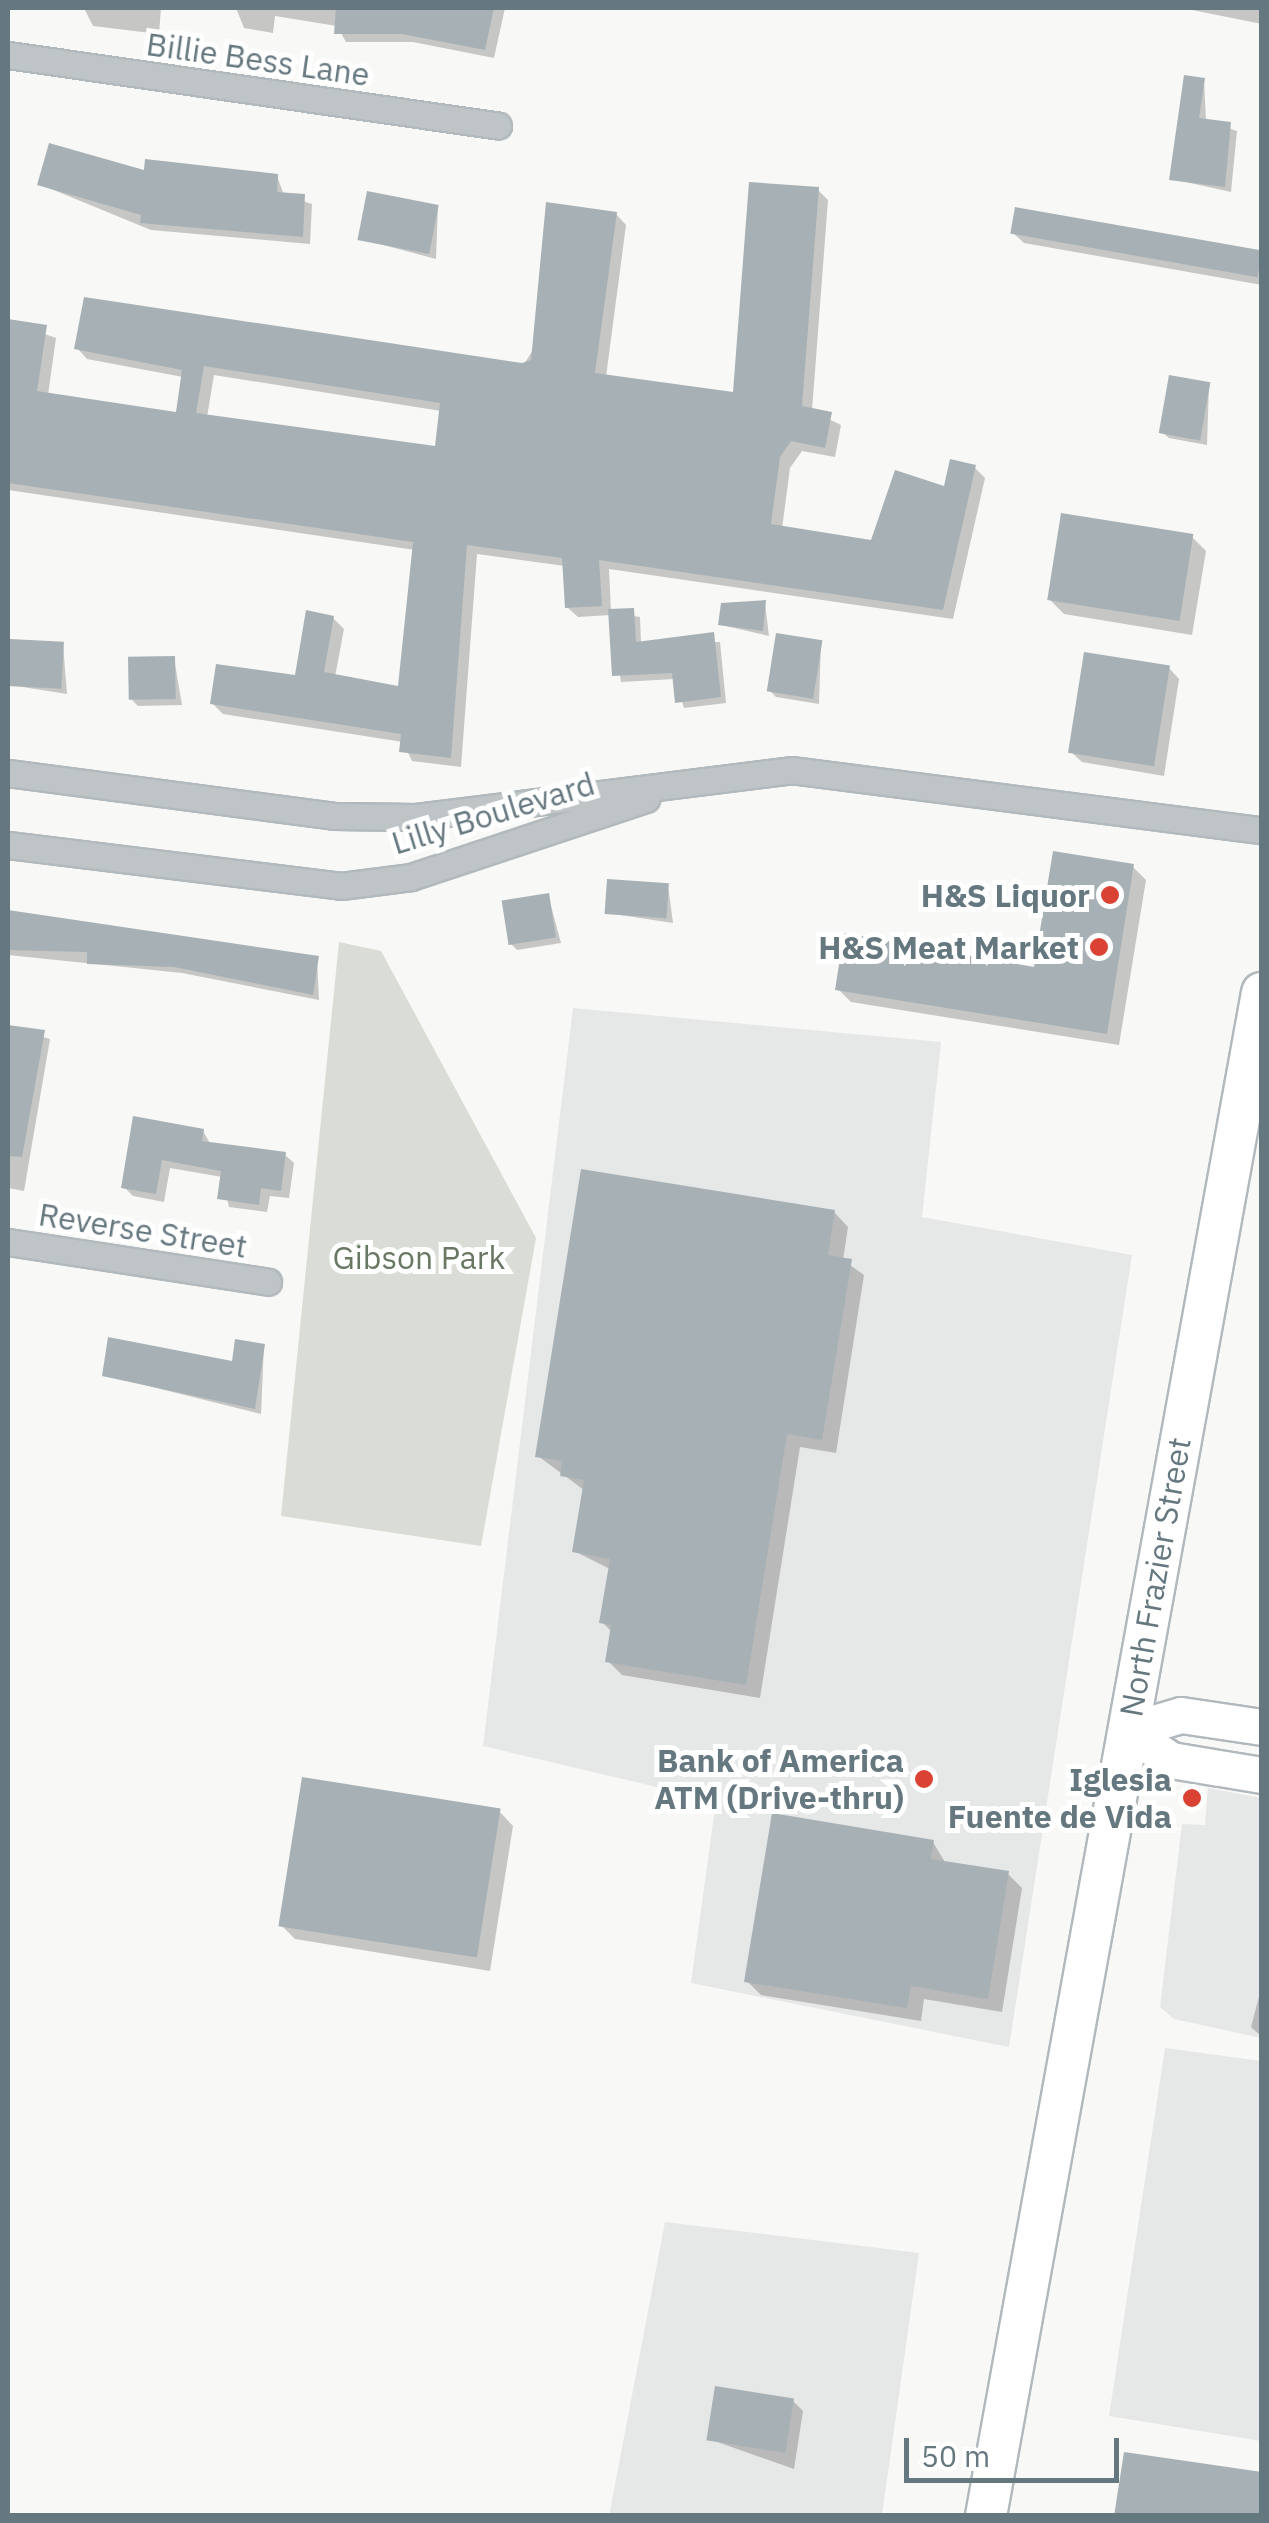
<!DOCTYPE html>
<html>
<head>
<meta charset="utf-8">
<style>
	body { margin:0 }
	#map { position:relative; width:1269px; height:2523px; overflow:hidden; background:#f8f8f6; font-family:"IBM Plex Sans",sans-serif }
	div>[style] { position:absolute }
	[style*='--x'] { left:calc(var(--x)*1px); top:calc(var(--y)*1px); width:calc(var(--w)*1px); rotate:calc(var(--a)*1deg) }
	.built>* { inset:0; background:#e6e8e7 }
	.green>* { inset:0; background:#d9ddd5 }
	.shadow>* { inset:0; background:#0003 }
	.building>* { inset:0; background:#a7b1b5; transform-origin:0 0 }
	.roads { filter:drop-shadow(2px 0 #b2b9bc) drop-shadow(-2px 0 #b2b9bc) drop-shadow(0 2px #b2b9bc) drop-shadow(0 -2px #b2b9bc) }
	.street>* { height:25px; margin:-12.5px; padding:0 12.5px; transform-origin:12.5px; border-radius:12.5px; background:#bfc5c7 }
	.secondary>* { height:35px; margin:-17.5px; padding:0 17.5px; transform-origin:17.5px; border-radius:17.5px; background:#fff }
	.primary>* { height:40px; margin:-20px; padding:0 20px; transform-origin:20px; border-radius:20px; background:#fff }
	.dots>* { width:28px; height:28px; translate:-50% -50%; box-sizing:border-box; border:5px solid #fff; border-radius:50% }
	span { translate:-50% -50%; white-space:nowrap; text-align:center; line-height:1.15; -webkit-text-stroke:10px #fff; paint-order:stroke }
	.street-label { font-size:32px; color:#65777f }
	.poi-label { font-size:32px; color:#65777f; font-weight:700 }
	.right { translate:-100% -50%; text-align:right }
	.park-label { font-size:32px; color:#697863 }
	.frame { position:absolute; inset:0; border:10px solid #65777f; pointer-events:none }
	.scale { position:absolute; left:904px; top:2438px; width:215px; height:45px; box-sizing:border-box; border:5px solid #65777f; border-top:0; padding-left:12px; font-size:30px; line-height:35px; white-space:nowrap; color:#65777f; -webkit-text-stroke:8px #fff; paint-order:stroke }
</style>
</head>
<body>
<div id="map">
	<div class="built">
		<i style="clip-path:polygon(573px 1008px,941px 1042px,922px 1217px,1132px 1255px,1009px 2047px,691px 1983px,716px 1801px,483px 1746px)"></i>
		<i style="clip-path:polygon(1208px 1788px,1261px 1798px,1261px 2038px,1174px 2019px,1160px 2007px,1182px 1824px,1205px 1825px)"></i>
		<i style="clip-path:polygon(1165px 2048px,1261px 2061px,1261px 2441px,1109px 2416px)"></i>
		<i style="clip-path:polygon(665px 2222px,919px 2253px,882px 2515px,609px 2516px)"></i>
	</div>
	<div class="green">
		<i style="clip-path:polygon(339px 942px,381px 951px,536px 1238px,481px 1546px,281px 1516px)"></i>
	</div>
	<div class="shadow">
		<i style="clip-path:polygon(84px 8px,161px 8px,159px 34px,93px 26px)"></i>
		<i style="clip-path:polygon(236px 8px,505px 8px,494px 58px,413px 42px,346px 42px,337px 26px,275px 16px,273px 33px,244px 28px)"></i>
		<i style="clip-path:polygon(1182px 8px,1262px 8px,1262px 24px)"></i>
		<i style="clip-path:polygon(1204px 80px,1206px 121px,1237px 131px,1231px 192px,1172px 179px)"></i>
		<i style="clip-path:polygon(146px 173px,277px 176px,284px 195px,312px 204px,310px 244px,151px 230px,39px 184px)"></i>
		<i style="clip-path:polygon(evenodd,818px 190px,828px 200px,812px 411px,841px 425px,835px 457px,802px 451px,790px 468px,782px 529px,873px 543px,974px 467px,985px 478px,953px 619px,609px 569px,611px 612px,640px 617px,641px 643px,720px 642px,726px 703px,684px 708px,675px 679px,621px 682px,611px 615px,578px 617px,567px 607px,565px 566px,477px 554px,461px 767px,412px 761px,403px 742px,223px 714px,213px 704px,297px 677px,333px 618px,344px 629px,335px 677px,400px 689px,415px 550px,8px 490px,8px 321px,56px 338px,48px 395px,178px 415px,183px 377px,87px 359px,77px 348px,523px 366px,616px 214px,626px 225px,606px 377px,736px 395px,818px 190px,214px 375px,441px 411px,437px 448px,207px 417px,214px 375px)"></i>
		<i style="clip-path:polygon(438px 207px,436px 259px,361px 239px)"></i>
		<i style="clip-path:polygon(1013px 233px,1262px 254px,1262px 285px,1024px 243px)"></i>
		<i style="clip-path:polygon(1209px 384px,1207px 445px,1169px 438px,1162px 432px)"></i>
		<i style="clip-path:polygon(1192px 537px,1206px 551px,1192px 635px,1064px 614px,1050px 600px)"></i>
		<i style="clip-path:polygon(765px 603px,769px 636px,721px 625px)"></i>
		<i style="clip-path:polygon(821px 642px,819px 704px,776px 697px,769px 690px)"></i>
		<i style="clip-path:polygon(63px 644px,67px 694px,10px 685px)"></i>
		<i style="clip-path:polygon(174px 658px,182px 705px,138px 706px,132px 700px)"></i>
		<i style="clip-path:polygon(1169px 668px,1179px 679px,1164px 776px,1082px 762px,1071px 752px)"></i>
		<i style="clip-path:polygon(1133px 867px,1146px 880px,1119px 1045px,851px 1002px,838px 989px,1036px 970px)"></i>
		<i style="clip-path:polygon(668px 885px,673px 923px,607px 913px)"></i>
		<i style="clip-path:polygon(548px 895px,561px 943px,517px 950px,510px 943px)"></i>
		<i style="clip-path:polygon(8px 913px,317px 958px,319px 1000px,182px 973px,8px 955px)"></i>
		<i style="clip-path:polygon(8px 1027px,50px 1039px,24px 1191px,8px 1188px)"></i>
		<i style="clip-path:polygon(135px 1119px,203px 1131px,211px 1145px,285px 1155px,294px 1163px,289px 1198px,270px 1196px,267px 1212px,229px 1207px,222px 1177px,170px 1168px,164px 1202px,133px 1196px,124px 1187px)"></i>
		<i style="clip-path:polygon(834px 1212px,848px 1227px,843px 1260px,864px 1275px,836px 1453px,800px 1447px,760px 1698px,622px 1675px,608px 1661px,612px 1632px,602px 1622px,610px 1569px,574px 1551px,584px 1490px,538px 1456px)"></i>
		<i style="clip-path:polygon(264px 1346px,261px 1414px,104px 1375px,234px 1364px)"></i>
		<i style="clip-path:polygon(499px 1811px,513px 1826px,490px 1971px,295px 1939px,281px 1925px)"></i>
		<i style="clip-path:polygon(933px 1842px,946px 1864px,1008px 1874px,1022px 1888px,1002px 2012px,924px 1999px,921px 2021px,761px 1995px,747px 1981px)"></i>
		<i style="clip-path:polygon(1260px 1993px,1262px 1993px,1262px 2037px,1251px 2027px)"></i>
		<i style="clip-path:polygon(793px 2401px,803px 2411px,794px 2469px,709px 2439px)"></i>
	</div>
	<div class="building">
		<i style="clip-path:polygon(336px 8px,494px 8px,485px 50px,402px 34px,334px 34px)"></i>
		<i style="clip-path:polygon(1184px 75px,1205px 78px,1199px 118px,1231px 122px,1225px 187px,1169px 180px)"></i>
		<i style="clip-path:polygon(49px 143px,144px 170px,145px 159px,278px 174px,277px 192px,305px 194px,303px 237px,140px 223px,141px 215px,37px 185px)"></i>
		<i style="clip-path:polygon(evenodd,749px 182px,819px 187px,802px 406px,832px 412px,825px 448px,791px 441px,780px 457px,771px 524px,871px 540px,895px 470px,944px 486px,950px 459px,976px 465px,943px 610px,599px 560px,602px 606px,565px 608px,562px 558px,467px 545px,451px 758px,399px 752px,401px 734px,210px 704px,216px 664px,295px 675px,306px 610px,334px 616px,324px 672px,398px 686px,413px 542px,8px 483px,8px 319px,47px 325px,37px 391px,176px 412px,182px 370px,74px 349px,84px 297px,522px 363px,531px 360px,546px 202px,617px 212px,595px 373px,733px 392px,749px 182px,204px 366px,440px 403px,435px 446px,196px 413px,204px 366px)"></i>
		<i style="left:367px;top:191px;width:73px;height:50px;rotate:11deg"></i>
		<i style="left:1015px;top:207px;width:251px;height:27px;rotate:10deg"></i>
		<i style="left:1169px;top:375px;width:42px;height:59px;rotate:10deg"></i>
		<i style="left:1061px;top:513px;width:134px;height:88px;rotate:9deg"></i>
		<i style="clip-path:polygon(766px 600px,763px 631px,718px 625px,721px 603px)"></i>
		<i style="clip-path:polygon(634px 608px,636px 642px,714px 632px,721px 697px,675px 703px,672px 673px,612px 676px,608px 609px)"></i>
		<i style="left:776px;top:633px;width:47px;height:59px;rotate:9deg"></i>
		<i style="left:10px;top:639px;width:54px;height:47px;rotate:3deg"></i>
		<i style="left:1084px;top:652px;width:87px;height:102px;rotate:9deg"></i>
		<i style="left:175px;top:656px;width:43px;height:47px;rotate:89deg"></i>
		<i style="clip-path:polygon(1053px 851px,1134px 864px,1107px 1034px,835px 990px,844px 933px,1034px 967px)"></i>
		<i style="left:607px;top:879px;width:62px;height:35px;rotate:4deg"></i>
		<i style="left:549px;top:893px;width:45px;height:48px;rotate:81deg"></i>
		<i style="clip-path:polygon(8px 910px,319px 956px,313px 995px,174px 967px,87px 964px,87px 952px,8px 950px)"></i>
		<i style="clip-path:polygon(8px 1025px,45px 1030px,22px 1157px,8px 1156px)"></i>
		<i style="clip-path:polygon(133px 1116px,204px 1129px,202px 1141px,286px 1152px,281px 1191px,261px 1188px,259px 1205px,217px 1199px,221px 1171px,162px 1160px,156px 1194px,121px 1188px)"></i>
		<i style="clip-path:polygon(581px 1169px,835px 1210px,828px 1255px,852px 1259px,822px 1440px,787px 1434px,746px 1685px,605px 1662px,611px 1625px,599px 1623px,610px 1559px,572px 1552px,584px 1480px,560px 1476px,562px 1461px,535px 1457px)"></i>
		<i style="clip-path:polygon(108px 1337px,232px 1361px,235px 1339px,265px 1344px,255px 1409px,102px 1376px)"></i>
		<i style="left:302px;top:1777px;width:201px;height:151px;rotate:9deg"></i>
		<i style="clip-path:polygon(772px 1813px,934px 1840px,931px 1859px,1009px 1871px,988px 1999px,911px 1986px,907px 2008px,744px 1982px)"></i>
		<i style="left:715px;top:2386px;width:80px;height:55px;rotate:9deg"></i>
		<i style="clip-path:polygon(1124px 2452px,1262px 2472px,1262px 2516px,1114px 2516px)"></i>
	</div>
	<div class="roads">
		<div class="street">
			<i style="--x:8;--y:55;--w:495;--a:8.2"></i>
			<i style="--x:8;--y:773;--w:329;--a:7.5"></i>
			<i style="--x:334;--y:816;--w:82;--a:0.7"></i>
			<i style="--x:416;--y:817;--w:378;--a:-7.1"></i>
			<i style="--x:791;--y:770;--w:475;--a:7.3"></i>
			<i style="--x:8;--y:845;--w:336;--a:7"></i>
			<i style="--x:341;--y:886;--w:71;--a:-7.3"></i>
			<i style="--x:411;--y:877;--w:248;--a:-18.4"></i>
			<i style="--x:8;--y:1242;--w:263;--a:8.7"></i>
		</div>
		<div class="secondary">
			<i style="--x:1127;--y:1731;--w:53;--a:33.4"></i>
			<i style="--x:1171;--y:1760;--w:92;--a:9.4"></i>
			<i style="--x:1127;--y:1731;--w:56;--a:-16.5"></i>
			<i style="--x:1181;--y:1715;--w:82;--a:8.4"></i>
		</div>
		<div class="primary">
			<i style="--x:986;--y:2516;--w:1548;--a:-79.73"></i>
		</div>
	</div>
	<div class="dots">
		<i style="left:1110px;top:895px;background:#da4333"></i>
		<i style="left:1099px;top:947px;background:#da4333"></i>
		<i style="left:924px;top:1779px;background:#da4333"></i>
		<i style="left:1192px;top:1798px;background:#da4333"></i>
	</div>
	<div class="street-label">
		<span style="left:258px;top:59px;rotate:8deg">Billie Bess Lane</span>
		<span style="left:493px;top:813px;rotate:-17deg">Lilly Boulevard</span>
		<span style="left:143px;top:1230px;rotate:9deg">Reverse Street</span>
		<span style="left:1155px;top:1577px;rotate:-80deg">North Frazier Street</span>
	</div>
	<div class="poi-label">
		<span class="right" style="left:1090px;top:895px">H&amp;S Liquor</span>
		<span class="right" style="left:1079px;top:947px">H&amp;S Meat Market</span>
		<span class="right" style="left:904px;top:1779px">Bank of America<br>ATM (Drive-thru)</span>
		<span class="right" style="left:1172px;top:1798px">Iglesia<br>Fuente de Vida</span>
	</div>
	<div class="park-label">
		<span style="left:419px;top:1257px">Gibson Park</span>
	</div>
	<div class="frame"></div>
	<div class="scale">50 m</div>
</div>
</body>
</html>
